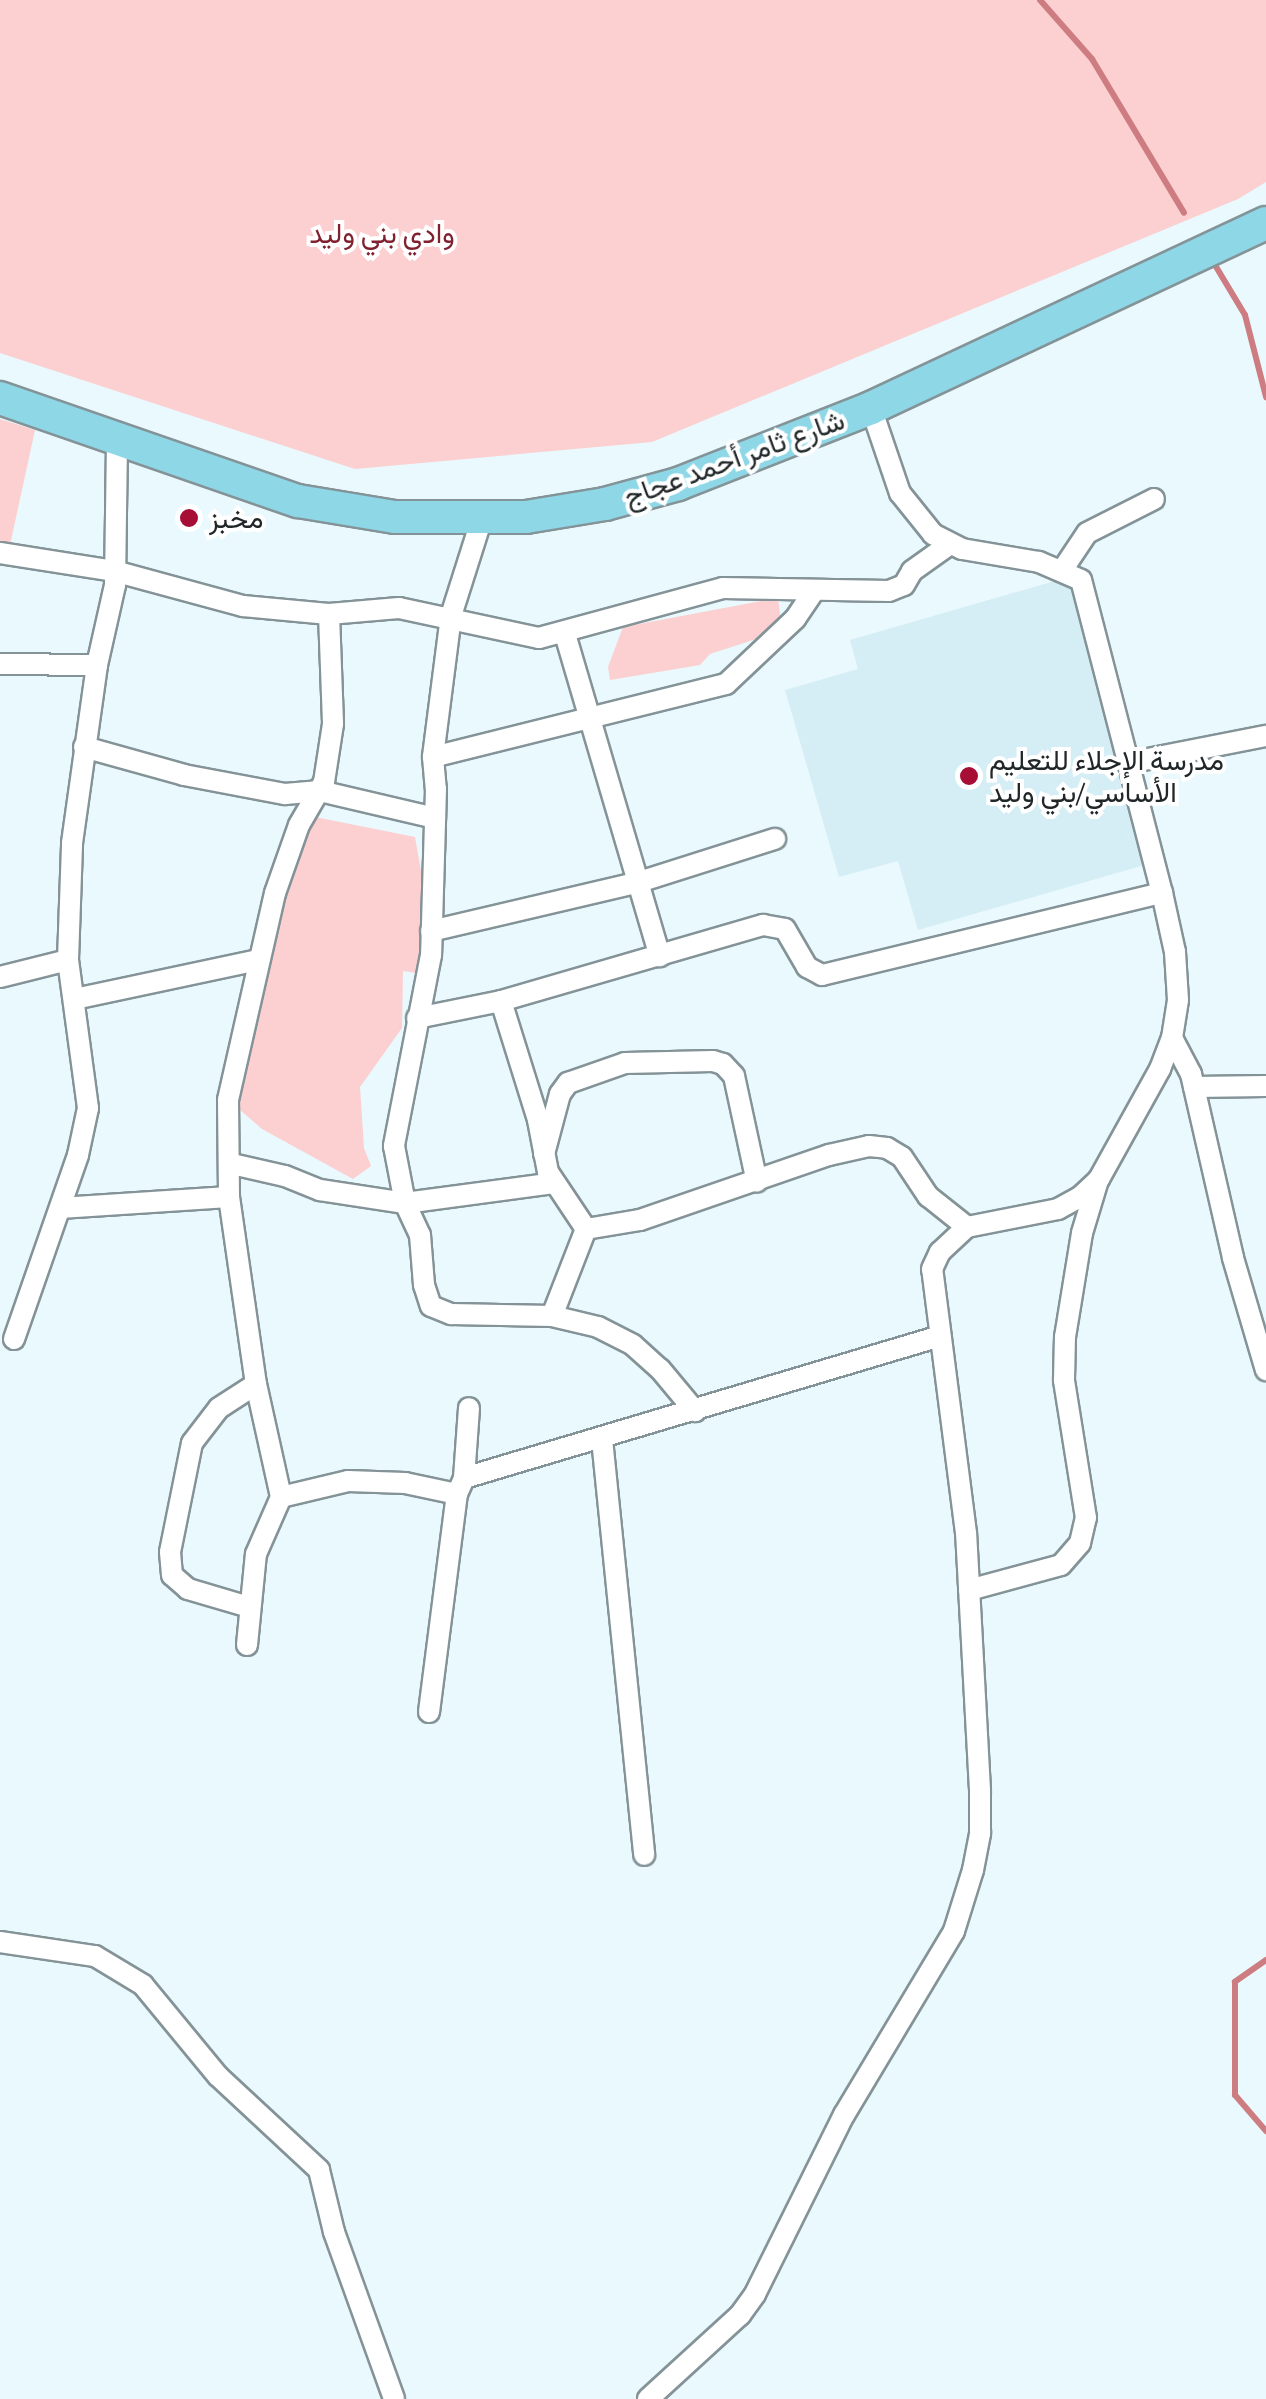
<!DOCTYPE html>
<html>
<head>
<meta charset="utf-8">
<style>
	body { margin:0 }
	#map { position:relative; width:1266px; height:2399px; overflow:hidden; background:#e9f9fd; font-family:"PT Sans Narrow",Vazirmatn,sans-serif }
	div>[style] { position:absolute }
	[style*='--x'] { left:calc(var(--x)*1px); top:calc(var(--y)*1px); width:calc(var(--w)*1px); rotate:calc(var(--a)*1deg) }
	.built>* { inset:0; background:#d5eef5 }
	.green>* { inset:0; background:#fccfd0 }
	.stream>* { height:6px; margin:-3px; padding:0 3px; transform-origin:3px; border-radius:3px; background:#cd7d82 }
	.roads { filter:drop-shadow(2px 0 #849397) drop-shadow(-2px 0 #849397) drop-shadow(0 2px #849397) drop-shadow(0 -2px #849397) }
	.minor>* { height:20px; margin:-10px; padding:0 10px; transform-origin:10px; border-radius:10px; background:#fff }
	.primary>* { height:32px; margin:-16px; padding:0 16px; transform-origin:16px; border-radius:16px; background:#8ed7e7 }
	.dots>* { width:28px; height:28px; translate:-50% -50%; box-sizing:border-box; border:5px solid #fff; border-radius:50% }
	span { translate:-50% -50%; white-space:nowrap; text-align:center; line-height:1.15; -webkit-text-stroke:8px #fff; paint-order:stroke }
	.park-label { font-size:28px; color:#802130 }
	.street-label { font-size:28px; color:#212729 }
	.poi-label { font-size:28px; color:#212729 }
	.left { translate:0 -50%; text-align:left }
</style>
</head>
<body>
<div id="map">
	<div class="built">
		<i style="clip-path:polygon(1072px 576px,1155px 862px,918px 930px,898px 861px,839px 877px,785px 690px,858px 669px,850px 640px)"></i>
	</div>
	<div class="green">
		<i style="clip-path:polygon(0 0,1266px 0,1266px 182px,1238px 199px,652px 442px,355px 469px,0 353px)"></i>
		<i style="clip-path:polygon(0 419px,35px 430px,10px 545px,0 543px)"></i>
		<i style="clip-path:polygon(778px 598px,781px 621px,772px 634px,710px 654px,700px 665px,610px 680px,608px 667px,623px 627px)"></i>
		<i style="clip-path:polygon(315px 817px,415px 837px,421px 871px,423px 959px,417px 973px,403px 971px,402px 1028px,360px 1087px,364px 1148px,371px 1166px,353px 1179px,262px 1129px,240px 1110px,241px 1054px,284px 890px)"></i>
	</div>
	<div class="stream">
		<i style="--x:1040;--y:0;--w:79;--a:48.6"></i>
		<i style="--x:1092;--y:59;--w:179;--a:59.1"></i>
		<i style="--x:1215;--y:265;--w:58;--a:59"></i>
		<i style="--x:1245;--y:315;--w:85;--a:75.6"></i>
		<i style="--x:1266;--y:1960;--w:38;--a:145"></i>
		<i style="--x:1235;--y:1982;--w:113;--a:90"></i>
		<i style="--x:1235;--y:2095;--w:48;--a:49.3"></i>
	</div>
	<div class="roads">
		<div class="minor">
			<i style="--x:482;--y:518;--w:103;--a:107.6"></i>
			<i style="--x:451;--y:616;--w:142;--a:97.3"></i>
			<i style="--x:433;--y:757;--w:32;--a:85"></i>
			<i style="--x:436;--y:789;--w:166;--a:91.7"></i>
			<i style="--x:431;--y:955;--w:195;--a:101"></i>
			<i style="--x:394;--y:1146;--w:58;--a:79.1"></i>
			<i style="--x:405;--y:1203;--w:35;--a:65"></i>
			<i style="--x:420;--y:1235;--w:50;--a:85.4"></i>
			<i style="--x:424;--y:1285;--w:22;--a:72"></i>
			<i style="--x:431;--y:1306;--w:22;--a:22"></i>
			<i style="--x:451;--y:1314;--w:101;--a:1.1"></i>
			<i style="--x:552;--y:1316;--w:47;--a:13.4"></i>
			<i style="--x:598;--y:1327;--w:39;--a:27"></i>
			<i style="--x:633;--y:1345;--w:36;--a:42"></i>
			<i style="--x:660;--y:1369;--w:55;--a:50.2"></i>
			<i style="--x:0;--y:553;--w:115;--a:9"></i>
			<i style="--x:114;--y:571;--w:134;--a:15.2"></i>
			<i style="--x:243;--y:606;--w:86;--a:5.3"></i>
			<i style="--x:329;--y:614;--w:70;--a:-4.9"></i>
			<i style="--x:399;--y:608;--w:143;--a:12.1"></i>
			<i style="--x:539;--y:638;--w:191;--a:-15.2"></i>
			<i style="--x:723;--y:588;--w:166;--a:1"></i>
			<i style="--x:889;--y:591;--w:16;--a:-22"></i>
			<i style="--x:904;--y:585;--w:16;--a:-60"></i>
			<i style="--x:912;--y:571;--w:47;--a:-35.4"></i>
			<i style="--x:1063;--y:569;--w:43;--a:-56.3"></i>
			<i style="--x:1087;--y:533;--w:75;--a:-26.9"></i>
			<i style="--x:329;--y:614;--w:110;--a:87.9"></i>
			<i style="--x:333;--y:724;--w:59;--a:98.8"></i>
			<i style="--x:324;--y:782;--w:50;--a:120.2"></i>
			<i style="--x:299;--y:825;--w:72;--a:109.4"></i>
			<i style="--x:275;--y:893;--w:212;--a:102.8"></i>
			<i style="--x:228;--y:1100;--w:97;--a:89.4"></i>
			<i style="--x:229;--y:1197;--w:189;--a:81.8"></i>
			<i style="--x:256;--y:1384;--w:116;--a:77.5"></i>
			<i style="--x:281;--y:1497;--w:69;--a:-13.4"></i>
			<i style="--x:348;--y:1481;--w:57;--a:2"></i>
			<i style="--x:405;--y:1483;--w:53;--a:11.9"></i>
			<i style="--x:565;--y:634;--w:336;--a:73.6"></i>
			<i style="--x:0;--y:664;--w:97;--a:0.6"></i>
			<i style="--x:84;--y:747;--w:104;--a:15.6"></i>
			<i style="--x:184;--y:775;--w:103;--a:10.7"></i>
			<i style="--x:285;--y:794;--w:35;--a:-5"></i>
			<i style="--x:320;--y:791;--w:118;--a:13.2"></i>
			<i style="--x:433;--y:757;--w:302;--a:-14"></i>
			<i style="--x:726;--y:684;--w:95;--a:-43.3"></i>
			<i style="--x:795;--y:619;--w:34;--a:-56"></i>
			<i style="--x:1128;--y:763;--w:141;--a:-11.1"></i>
			<i style="--x:431;--y:931;--w:211;--a:-13.2"></i>
			<i style="--x:636;--y:883;--w:146;--a:-17.6"></i>
			<i style="--x:0;--y:977;--w:70;--a:-14"></i>
			<i style="--x:68;--y:960;--w:117;--a:-88"></i>
			<i style="--x:72;--y:843;--w:180;--a:-82"></i>
			<i style="--x:97;--y:665;--w:82;--a:-77.3"></i>
			<i style="--x:115;--y:585;--w:146;--a:-89.2"></i>
			<i style="--x:75;--y:999;--w:188;--a:-12"></i>
			<i style="--x:501;--y:1001;--w:125;--a:72.7"></i>
			<i style="--x:538;--y:1120;--w:53;--a:79.1"></i>
			<i style="--x:548;--y:1172;--w:69;--a:56.3"></i>
			<i style="--x:417;--y:1018;--w:86;--a:-11.4"></i>
			<i style="--x:501;--y:1001;--w:273;--a:-16.2"></i>
			<i style="--x:763;--y:925;--w:22;--a:10"></i>
			<i style="--x:785;--y:929;--w:44;--a:59.9"></i>
			<i style="--x:807;--y:967;--w:17;--a:28"></i>
			<i style="--x:822;--y:975;--w:350;--a:-13.6"></i>
			<i style="--x:1172;--y:1038;--w:41;--a:62.2"></i>
			<i style="--x:1191;--y:1074;--w:189;--a:77.1"></i>
			<i style="--x:1233;--y:1258;--w:117;--a:73.6"></i>
			<i style="--x:1194;--y:1087;--w:72;--a:-0.8"></i>
			<i style="--x:544;--y:1154;--w:62;--a:-75.1"></i>
			<i style="--x:560;--y:1094;--w:14;--a:-54"></i>
			<i style="--x:568;--y:1083;--w:60;--a:-19.3"></i>
			<i style="--x:625;--y:1063;--w:88;--a:-1.3"></i>
			<i style="--x:713;--y:1061;--w:10;--a:17"></i>
			<i style="--x:723;--y:1064;--w:16;--a:47"></i>
			<i style="--x:734;--y:1076;--w:108;--a:77.8"></i>
			<i style="--x:232;--y:1164;--w:54;--a:12.8"></i>
			<i style="--x:285;--y:1176;--w:38;--a:22"></i>
			<i style="--x:320;--y:1190;--w:86;--a:8.7"></i>
			<i style="--x:405;--y:1203;--w:150;--a:-7.6"></i>
			<i style="--x:60;--y:1208;--w:169;--a:-3.7"></i>
			<i style="--x:552;--y:1316;--w:93;--a:-68.7"></i>
			<i style="--x:586;--y:1229;--w:55;--a:-9.5"></i>
			<i style="--x:640;--y:1220;--w:200;--a:-19"></i>
			<i style="--x:829;--y:1155;--w:41;--a:-12.7"></i>
			<i style="--x:869;--y:1146;--w:18;--a:6"></i>
			<i style="--x:887;--y:1148;--w:17;--a:31"></i>
			<i style="--x:902;--y:1157;--w:47;--a:56.3"></i>
			<i style="--x:928;--y:1196;--w:50;--a:38.5"></i>
			<i style="--x:14;--y:1339;--w:195;--a:-70.8"></i>
			<i style="--x:78;--y:1155;--w:48;--a:-78"></i>
			<i style="--x:88;--y:1108;--w:149;--a:-97.7"></i>
			<i style="--x:602;--y:1439;--w:418;--a:84.2"></i>
			<i style="--x:464;--y:1478;--w:497;--a:-16.6"></i>
			<i style="--x:969;--y:1590;--w:95;--a:-15.2"></i>
			<i style="--x:1061;--y:1565;--w:29;--a:-49"></i>
			<i style="--x:1080;--y:1543;--w:26;--a:-77"></i>
			<i style="--x:1086;--y:1518;--w:140;--a:-99.1"></i>
			<i style="--x:1064;--y:1380;--w:43;--a:-88.7"></i>
			<i style="--x:1065;--y:1337;--w:105;--a:-80.7"></i>
			<i style="--x:1082;--y:1233;--w:55;--a:-73.2"></i>
			<i style="--x:249;--y:1607;--w:64;--a:-163.6"></i>
			<i style="--x:188;--y:1589;--w:21;--a:-139"></i>
			<i style="--x:172;--y:1575;--w:23;--a:-95"></i>
			<i style="--x:170;--y:1552;--w:111;--a:-78.6"></i>
			<i style="--x:192;--y:1443;--w:44;--a:-52.4"></i>
			<i style="--x:219;--y:1408;--w:44;--a:-33"></i>
			<i style="--x:247;--y:1645;--w:91;--a:-84.4"></i>
			<i style="--x:256;--y:1554;--w:62;--a:-66.3"></i>
			<i style="--x:429;--y:1712;--w:220;--a:-82.7"></i>
			<i style="--x:457;--y:1494;--w:17;--a:-66"></i>
			<i style="--x:464;--y:1478;--w:70;--a:-85.9"></i>
			<i style="--x:0;--y:1942;--w:96;--a:8.4"></i>
			<i style="--x:95;--y:1956;--w:56;--a:31.1"></i>
			<i style="--x:143;--y:1985;--w:118;--a:50.5"></i>
			<i style="--x:218;--y:2076;--w:138;--a:42.9"></i>
			<i style="--x:319;--y:2170;--w:64;--a:76.4"></i>
			<i style="--x:334;--y:2232;--w:177;--a:70.2"></i>
			<i style="--x:648;--y:2399;--w:125;--a:-42.4"></i>
			<i style="--x:740;--y:2315;--w:26;--a:-54"></i>
			<i style="--x:755;--y:2294;--w:200;--a:-63.6"></i>
			<i style="--x:844;--y:2115;--w:214;--a:-59.1"></i>
			<i style="--x:954;--y:1931;--w:64;--a:-72.7"></i>
			<i style="--x:973;--y:1870;--w:38;--a:-79"></i>
			<i style="--x:980;--y:1833;--w:43;--a:-90"></i>
			<i style="--x:980;--y:1790;--w:257;--a:-93.1"></i>
			<i style="--x:966;--y:1533;--w:266;--a:-97.3"></i>
			<i style="--x:932;--y:1269;--w:19;--a:-65"></i>
			<i style="--x:940;--y:1252;--w:37;--a:-43"></i>
			<i style="--x:967;--y:1227;--w:93;--a:-11.2"></i>
			<i style="--x:1058;--y:1209;--w:25;--a:-29"></i>
			<i style="--x:1080;--y:1197;--w:26;--a:-43"></i>
			<i style="--x:1099;--y:1179;--w:126;--a:-61"></i>
			<i style="--x:1160;--y:1069;--w:33;--a:-69"></i>
			<i style="--x:1172;--y:1038;--w:38;--a:-81"></i>
			<i style="--x:1178;--y:1000;--w:48;--a:-93.6"></i>
			<i style="--x:1175;--y:952;--w:60;--a:-102.4"></i>
			<i style="--x:1162;--y:893;--w:323;--a:-104.5"></i>
			<i style="--x:1081;--y:580;--w:46;--a:-156.8"></i>
			<i style="--x:1039;--y:562;--w:78;--a:-170.4"></i>
			<i style="--x:962;--y:549;--w:33;--a:-153"></i>
			<i style="--x:933;--y:534;--w:53;--a:-128.8"></i>
			<i style="--x:900;--y:493;--w:90;--a:-108.8"></i>
		</div>
		<div class="primary">
			<i style="--x:0;--y:398;--w:315;--a:19.1"></i>
			<i style="--x:298;--y:501;--w:98;--a:9.4"></i>
			<i style="--x:395;--y:517;--w:131;--a:0"></i>
			<i style="--x:526;--y:517;--w:80;--a:-9.3"></i>
			<i style="--x:605;--y:504;--w:76;--a:-15.3"></i>
			<i style="--x:678;--y:484;--w:207;--a:-21.5"></i>
			<i style="--x:871;--y:408;--w:436;--a:-25.1"></i>
		</div>
	</div>
	<div class="dots">
		<i style="left:189px;top:518px;background:#a70e35"></i>
		<i style="left:969px;top:776px;background:#a70e35"></i>
	</div>
	<div class="park-label">
		<span style="left:382px;top:233px">وادي بني وليد</span>
	</div>
	<div class="street-label">
		<span style="left:734px;top:458px;rotate:-20deg">شارع ثامر أحمد عجاج</span>
	</div>
	<div class="poi-label">
		<span class="left" style="left:209px;top:518px">مخبز</span>
		<span class="left" style="left:989px;top:776px">مدرسة الإجلاء للتعليم<br>الأساسي/بني وليد</span>
	</div>
</div>
</body>
</html>
